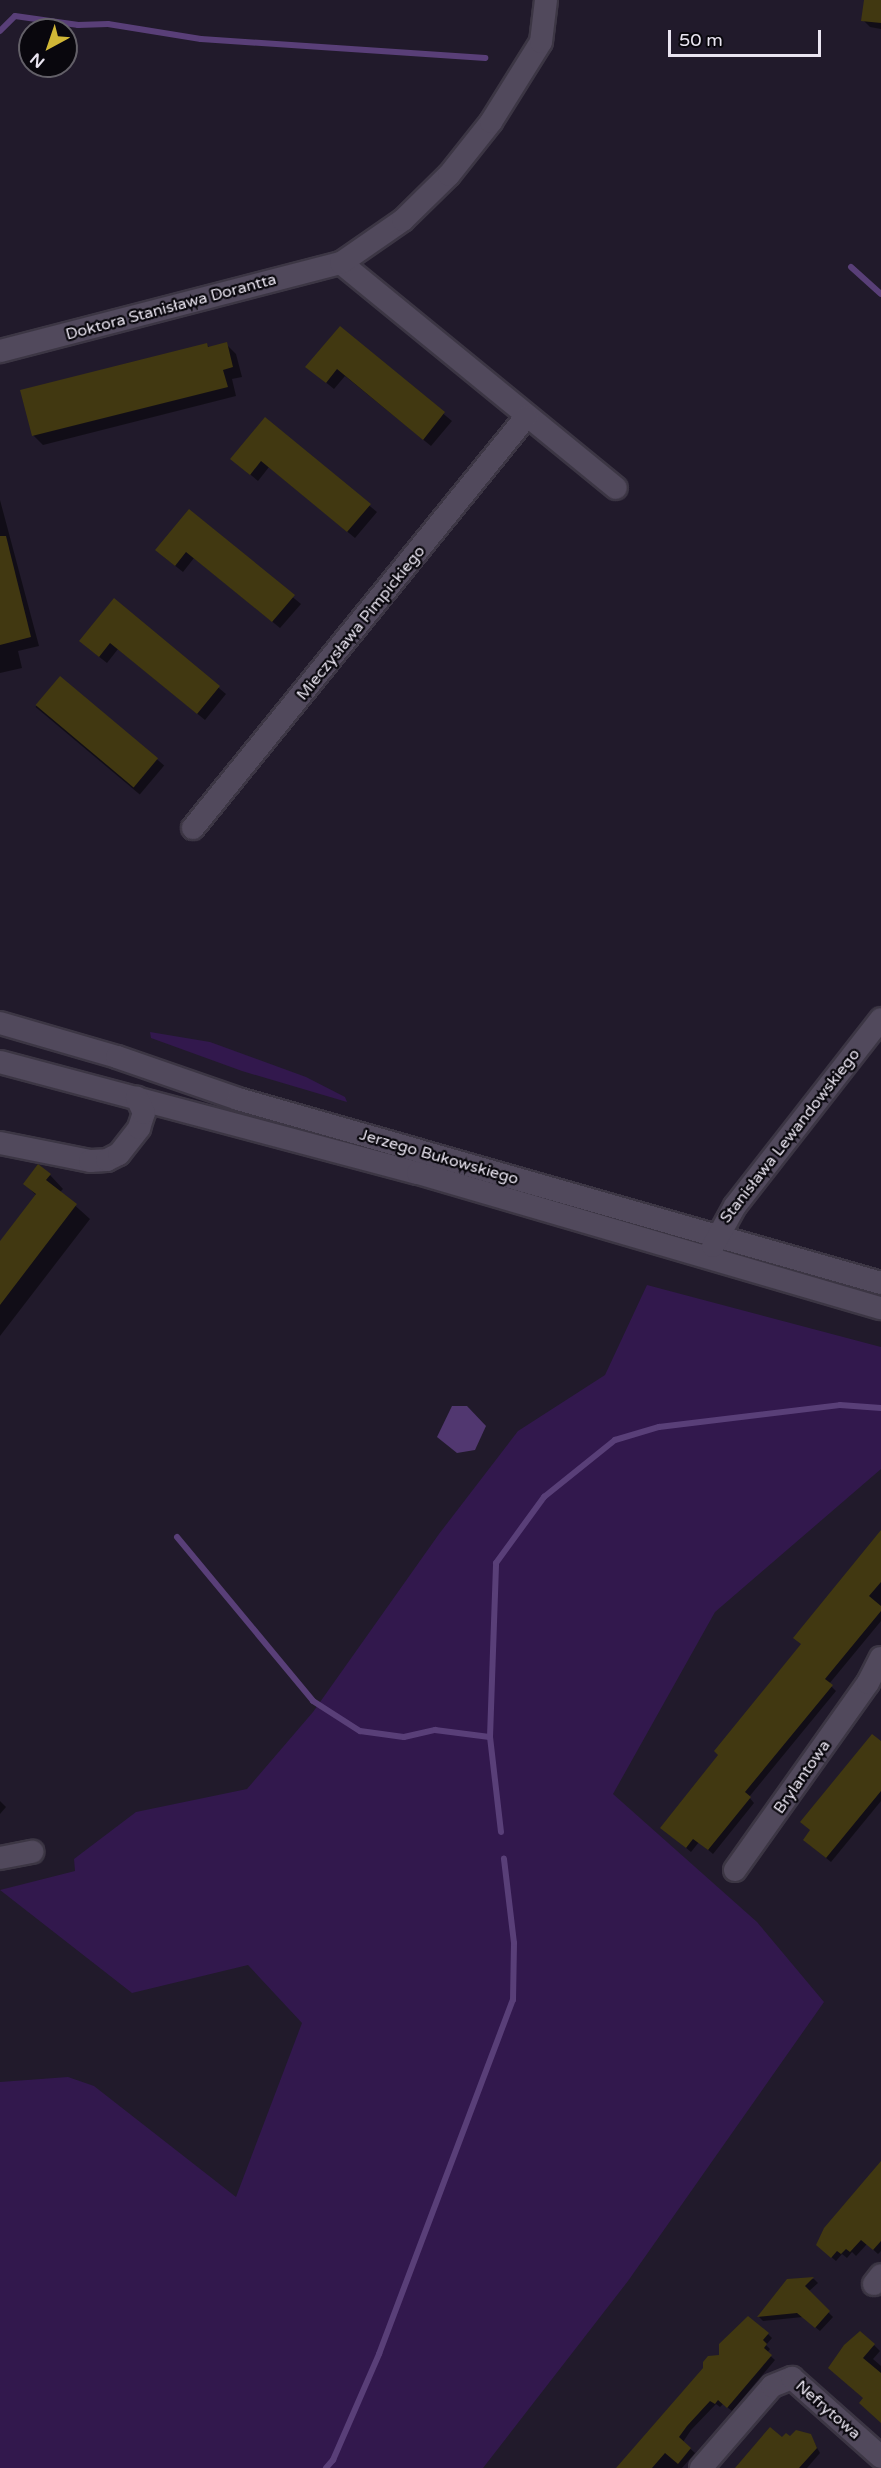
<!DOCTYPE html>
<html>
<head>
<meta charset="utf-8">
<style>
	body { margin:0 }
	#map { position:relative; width:881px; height:2468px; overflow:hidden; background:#211a2b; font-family:"Varela Round",sans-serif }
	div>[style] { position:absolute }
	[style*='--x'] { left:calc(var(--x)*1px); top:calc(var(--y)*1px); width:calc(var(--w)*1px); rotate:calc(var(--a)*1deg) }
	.green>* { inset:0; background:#32184d }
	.forest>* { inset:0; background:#513770 }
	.shadow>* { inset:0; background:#0007; transform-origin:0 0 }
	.stream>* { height:6px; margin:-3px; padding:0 3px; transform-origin:3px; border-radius:3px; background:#593f78 }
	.building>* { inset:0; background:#413811; transform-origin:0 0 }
	.roads { filter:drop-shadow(2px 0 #3c3644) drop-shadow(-2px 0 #3c3644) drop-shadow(0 2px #3c3644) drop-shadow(0 -2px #3c3644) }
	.minor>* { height:22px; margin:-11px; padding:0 11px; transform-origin:11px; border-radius:11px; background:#51495c }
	span { translate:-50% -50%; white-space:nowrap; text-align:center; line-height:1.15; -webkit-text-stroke:4.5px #09070d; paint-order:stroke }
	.street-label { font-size:16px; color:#eae5f1 }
	.north { position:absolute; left:18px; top:18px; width:60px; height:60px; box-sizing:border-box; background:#09070d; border:2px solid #636068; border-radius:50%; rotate:220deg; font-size:16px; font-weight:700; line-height:24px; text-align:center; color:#eae5f1 }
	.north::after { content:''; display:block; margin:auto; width:21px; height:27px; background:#d1b736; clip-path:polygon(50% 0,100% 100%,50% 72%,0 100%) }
	.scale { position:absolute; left:668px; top:30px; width:153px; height:27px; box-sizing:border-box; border:3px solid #eae5f1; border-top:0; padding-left:8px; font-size:18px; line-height:21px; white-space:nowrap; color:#eae5f1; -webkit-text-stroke:4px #09070d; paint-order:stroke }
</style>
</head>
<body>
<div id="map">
	<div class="green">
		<i style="clip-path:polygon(150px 1032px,210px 1042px,306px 1077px,345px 1097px,347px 1102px,242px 1071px,151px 1038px)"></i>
		<i style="clip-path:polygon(647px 1285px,881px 1347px,881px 1469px,715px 1612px,613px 1794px,757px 1922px,824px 2002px,628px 2281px,483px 2468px,0 2468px,0 2082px,68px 2077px,94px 2086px,236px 2197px,302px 2023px,248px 1965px,132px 1993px,0 1890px,75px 1871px,74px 1859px,136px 1812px,247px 1789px,313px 1712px,439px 1534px,518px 1431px,605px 1375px)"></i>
	</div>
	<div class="forest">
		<i style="clip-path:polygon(452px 1406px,467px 1406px,486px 1426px,475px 1450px,457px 1453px,437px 1437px)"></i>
	</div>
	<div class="shadow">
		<i style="clip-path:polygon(865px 0,881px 0,881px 29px,870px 27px,863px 20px)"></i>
		<i style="clip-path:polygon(340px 328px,452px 421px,431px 446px,345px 376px,334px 389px,307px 367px)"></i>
		<i style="clip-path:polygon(226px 344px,236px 354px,242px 377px,232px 379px,236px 396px,43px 445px,33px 435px,207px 345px,210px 348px)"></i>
		<i style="clip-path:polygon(265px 419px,377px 512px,355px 538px,269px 467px,258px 481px,240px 466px)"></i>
		<i style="clip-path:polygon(0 500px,39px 646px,18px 651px,22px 668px,0 673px)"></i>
		<i style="clip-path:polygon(189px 511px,301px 604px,280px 628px,194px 558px,183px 572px,164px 557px)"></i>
		<i style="clip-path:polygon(114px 600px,226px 694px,205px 720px,118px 649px,107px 663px,88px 648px)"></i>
		<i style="left:60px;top:678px;width:136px;height:38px;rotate:40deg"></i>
		<i style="clip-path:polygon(50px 1175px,63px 1189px,60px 1192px,90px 1219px,0 1336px,0 1243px,37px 1196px,25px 1184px)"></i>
		<i style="clip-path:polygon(881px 1533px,881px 1621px,829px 1684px,836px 1691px,749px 1797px,754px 1803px,713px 1854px,699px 1842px,691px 1852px,667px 1832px)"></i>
		<i style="clip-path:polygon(881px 1743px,881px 1801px,831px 1862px,809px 1844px)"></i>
		<i style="clip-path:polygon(0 1801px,6px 1807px,0 1814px)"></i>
		<i style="clip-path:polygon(881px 2166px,881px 2251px,878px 2254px,867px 2244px,856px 2256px,852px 2252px,847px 2258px,842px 2254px,836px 2261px,822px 2249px)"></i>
		<i style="clip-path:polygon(814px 2279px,818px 2283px,808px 2292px,833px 2317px,820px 2331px,803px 2317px,763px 2321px,759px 2317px,788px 2280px)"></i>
		<i style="clip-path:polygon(768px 2334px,772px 2338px,766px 2345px,770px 2349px,767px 2353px,775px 2360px,732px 2411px,723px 2404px,720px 2407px,716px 2404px,691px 2430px,683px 2442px,695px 2453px,682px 2468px,618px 2468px,721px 2357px)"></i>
		<i style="clip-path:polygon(874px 2345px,880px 2351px,873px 2359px,881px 2366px,881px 2421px,864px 2398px,836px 2374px)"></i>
		<i style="clip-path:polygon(810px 2435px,820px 2453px,807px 2468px,737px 2468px,782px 2439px)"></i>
	</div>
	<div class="stream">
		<i style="--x:0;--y:31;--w:21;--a:-45"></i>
		<i style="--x:15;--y:16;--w:64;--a:8.1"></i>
		<i style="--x:78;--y:25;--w:30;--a:-2"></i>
		<i style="--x:108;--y:24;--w:94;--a:9.2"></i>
		<i style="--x:201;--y:39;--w:285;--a:3.8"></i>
		<i style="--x:851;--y:267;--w:40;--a:42"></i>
		<i style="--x:177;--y:1537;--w:213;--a:50.3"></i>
		<i style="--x:313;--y:1701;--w:56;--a:32.6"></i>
		<i style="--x:360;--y:1731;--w:44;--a:7.8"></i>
		<i style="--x:404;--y:1737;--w:32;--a:-13"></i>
		<i style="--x:435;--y:1730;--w:55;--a:7.3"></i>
		<i style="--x:501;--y:1832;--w:96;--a:-96.6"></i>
		<i style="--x:490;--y:1737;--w:174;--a:-88"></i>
		<i style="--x:496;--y:1563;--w:82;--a:-54"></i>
		<i style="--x:544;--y:1497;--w:91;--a:-38.8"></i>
		<i style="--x:615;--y:1440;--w:46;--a:-16.5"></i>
		<i style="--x:659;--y:1427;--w:182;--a:-6.9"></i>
		<i style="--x:840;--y:1405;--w:41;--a:4.2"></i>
		<i style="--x:326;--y:2468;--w:11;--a:-49"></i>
		<i style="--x:333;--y:2460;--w:116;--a:-66.5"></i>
		<i style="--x:379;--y:2354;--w:379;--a:-69.3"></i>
		<i style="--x:513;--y:2000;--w:57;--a:-89"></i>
		<i style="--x:514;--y:1943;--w:85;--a:-96.8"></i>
	</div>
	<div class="building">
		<i style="clip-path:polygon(864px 0,881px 0,881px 23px,861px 21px)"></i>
		<i style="clip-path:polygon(340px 326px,445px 412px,423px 440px,337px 369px,326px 383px,305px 367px)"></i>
		<i style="clip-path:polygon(227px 342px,233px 367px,223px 370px,228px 387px,32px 436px,20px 390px,207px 343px,208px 347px)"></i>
		<i style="clip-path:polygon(265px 417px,371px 504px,347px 532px,261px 461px,250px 475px,230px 459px)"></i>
		<i style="clip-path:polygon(189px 509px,295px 595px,272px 622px,186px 552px,175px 566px,155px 550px)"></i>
		<i style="clip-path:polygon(0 536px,6px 536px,31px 637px,0 645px)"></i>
		<i style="clip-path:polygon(114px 598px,220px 686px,197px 714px,110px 643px,99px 657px,79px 641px)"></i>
		<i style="left:60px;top:676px;width:128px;height:38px;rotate:40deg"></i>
		<i style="clip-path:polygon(38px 1164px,51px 1174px,46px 1180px,77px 1204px,0 1305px,0 1241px,36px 1194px,23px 1184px)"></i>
		<i style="clip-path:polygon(881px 1530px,881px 1582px,869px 1596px,881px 1606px,881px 1611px,825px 1679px,833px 1685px,745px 1792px,751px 1797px,708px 1850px,693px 1839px,686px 1848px,660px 1828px,718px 1755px,714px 1751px,801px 1644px,793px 1638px)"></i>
		<i style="clip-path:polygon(872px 1734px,881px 1741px,881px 1791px,826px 1858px,803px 1840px,810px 1830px,800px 1822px)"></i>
		<i style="clip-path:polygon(881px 2161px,881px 2241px,873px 2250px,861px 2240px,850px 2252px,846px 2249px,841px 2254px,837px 2251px,831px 2258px,816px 2245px,824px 2228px)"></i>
		<i style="clip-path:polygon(814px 2277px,805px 2286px,830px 2311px,815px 2328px,797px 2313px,757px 2317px,787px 2279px)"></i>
		<i style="clip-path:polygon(748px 2316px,769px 2333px,763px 2340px,767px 2344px,764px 2348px,772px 2355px,727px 2408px,718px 2400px,715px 2404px,710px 2401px,687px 2426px,679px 2437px,691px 2448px,678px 2464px,665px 2453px,652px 2468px,616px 2468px,703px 2368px,703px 2362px,708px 2356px,719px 2355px,719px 2344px)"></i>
		<i style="clip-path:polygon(860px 2331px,875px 2344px,863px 2358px,881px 2373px,881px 2423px,859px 2403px,863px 2398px,828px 2368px,844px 2345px)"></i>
		<i style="clip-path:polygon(770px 2427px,782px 2437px,786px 2433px,790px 2436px,796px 2430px,811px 2434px,817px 2448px,799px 2468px,735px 2468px)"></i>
	</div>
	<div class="roads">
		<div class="minor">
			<i style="--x:341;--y:263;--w:355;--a:39.3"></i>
			<i style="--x:0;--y:351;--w:352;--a:-14.5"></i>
			<i style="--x:341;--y:263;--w:75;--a:-34.7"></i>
			<i style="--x:403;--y:220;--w:64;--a:-44.4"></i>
			<i style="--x:449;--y:175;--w:68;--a:-51.6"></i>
			<i style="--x:491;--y:122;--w:94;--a:-58"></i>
			<i style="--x:541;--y:42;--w:42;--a:-83.2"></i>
			<i style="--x:193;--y:828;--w:529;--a:-50.98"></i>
			<i style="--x:0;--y:1023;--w:122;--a:16.2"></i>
			<i style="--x:117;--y:1057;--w:128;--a:19.1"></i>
			<i style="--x:238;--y:1099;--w:669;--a:15.97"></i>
			<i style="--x:0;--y:1062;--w:432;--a:14.9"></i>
			<i style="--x:418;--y:1173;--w:482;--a:16.3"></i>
			<i style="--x:0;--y:1143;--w:92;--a:11.3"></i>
			<i style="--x:90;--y:1161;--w:17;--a:-3"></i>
			<i style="--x:107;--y:1160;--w:13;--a:-27"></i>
			<i style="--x:119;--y:1154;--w:33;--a:-52"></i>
			<i style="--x:139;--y:1128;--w:16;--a:-72"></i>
			<i style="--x:144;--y:1113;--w:17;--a:-115"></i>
			<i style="--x:713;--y:1246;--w:46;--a:-61.2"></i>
			<i style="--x:735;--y:1206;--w:237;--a:-52"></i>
			<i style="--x:0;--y:1858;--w:33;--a:-11"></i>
			<i style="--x:735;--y:1870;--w:229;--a:-54.6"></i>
			<i style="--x:868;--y:1683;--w:28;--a:-63"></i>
			<i style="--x:874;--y:2284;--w:11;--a:-52"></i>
			<i style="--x:701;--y:2468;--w:108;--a:-49.1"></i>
			<i style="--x:772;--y:2386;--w:22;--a:-22"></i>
			<i style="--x:792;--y:2378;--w:119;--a:41.6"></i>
		</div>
	</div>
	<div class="street-label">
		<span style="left:171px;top:307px;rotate:-15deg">Doktora Stanisława Dorantta</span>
		<span style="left:361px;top:623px;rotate:-51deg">Mieczysława Pimpickiego</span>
		<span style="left:790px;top:1136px;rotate:-52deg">Stanisława Lewandowskiego</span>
		<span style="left:439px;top:1157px;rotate:16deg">Jerzego Bukowskiego</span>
		<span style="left:802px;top:1777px;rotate:-55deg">Brylantowa</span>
		<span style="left:828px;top:2410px;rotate:41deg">Nefrytowa</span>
	</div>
	<div class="north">N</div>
	<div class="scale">50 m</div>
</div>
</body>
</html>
